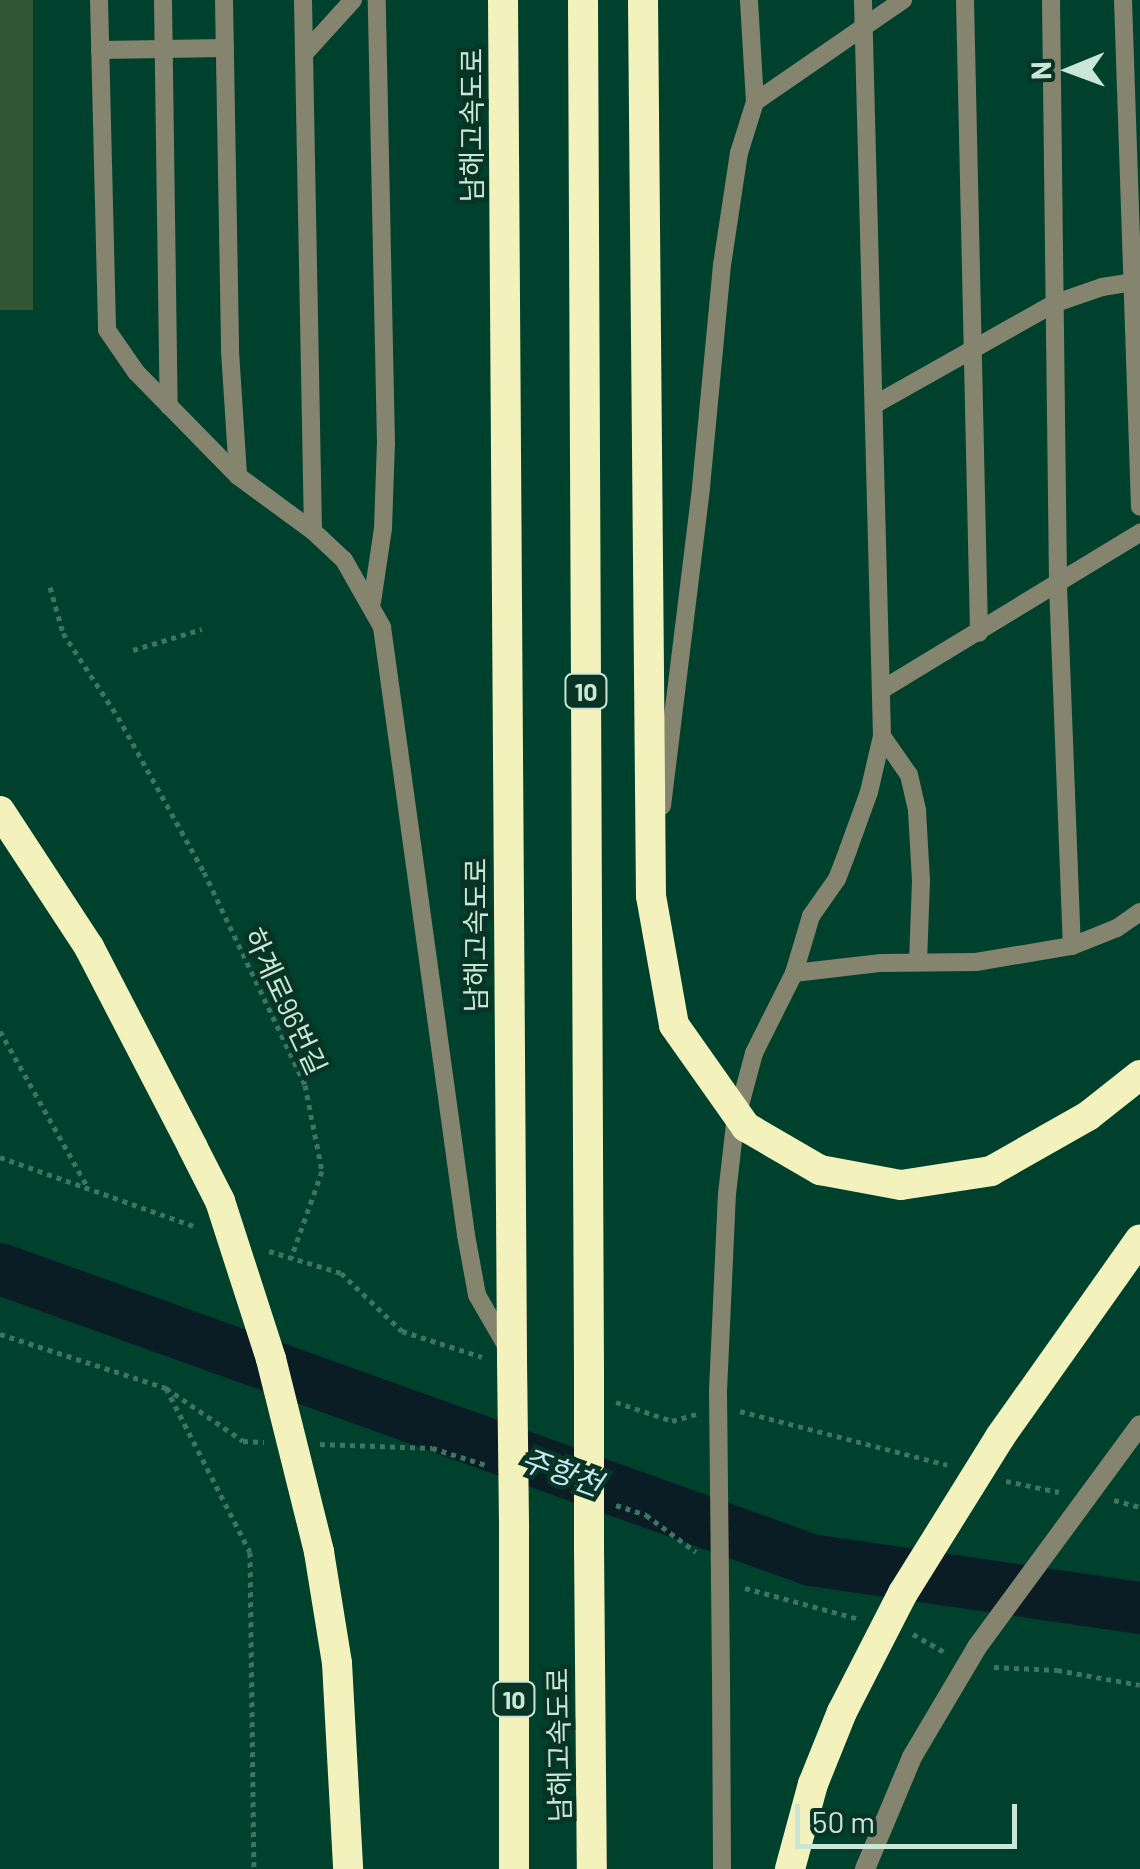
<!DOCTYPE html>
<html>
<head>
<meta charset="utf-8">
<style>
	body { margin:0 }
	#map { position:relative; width:1140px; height:1869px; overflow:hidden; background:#00412d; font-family:Barlow,"Noto Sans KR",sans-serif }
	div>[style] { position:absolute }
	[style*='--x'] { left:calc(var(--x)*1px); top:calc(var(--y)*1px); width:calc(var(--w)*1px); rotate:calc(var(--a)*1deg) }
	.river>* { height:52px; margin:-26px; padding:0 26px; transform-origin:26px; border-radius:26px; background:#0a1d25 }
	.building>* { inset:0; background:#325634; transform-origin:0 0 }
	.path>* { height:5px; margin-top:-2.5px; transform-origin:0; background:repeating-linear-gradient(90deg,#3e7462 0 5px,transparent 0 10px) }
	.service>* { height:18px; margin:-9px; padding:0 9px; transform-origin:9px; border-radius:9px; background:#85846f }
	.minor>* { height:20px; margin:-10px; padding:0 10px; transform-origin:10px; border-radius:10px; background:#85846f }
	.motorway>* { height:30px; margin:-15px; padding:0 15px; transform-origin:15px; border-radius:15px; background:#f4f2bc }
	.service-bridge>* { height:18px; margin:-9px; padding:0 9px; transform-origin:9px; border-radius:9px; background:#85846f }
	.motorway-bridge>* { height:30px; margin:-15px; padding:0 15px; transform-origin:15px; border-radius:15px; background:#f4f2bc }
	span { translate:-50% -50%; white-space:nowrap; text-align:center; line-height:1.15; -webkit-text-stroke:9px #073425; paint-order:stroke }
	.shield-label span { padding:2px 8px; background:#073425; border:2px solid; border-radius:8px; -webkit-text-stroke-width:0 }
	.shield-label { font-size:25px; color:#cae6d9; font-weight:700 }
	.street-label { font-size:28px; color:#cae6d9 }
	.water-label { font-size:30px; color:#cae6f3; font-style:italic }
	.north { position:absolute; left:1020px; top:20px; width:100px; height:100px; -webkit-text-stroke:8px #073425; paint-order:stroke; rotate:269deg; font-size:28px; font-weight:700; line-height:40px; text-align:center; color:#cae6d9 }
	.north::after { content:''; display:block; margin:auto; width:35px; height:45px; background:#cae6d9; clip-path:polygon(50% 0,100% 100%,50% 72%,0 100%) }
	.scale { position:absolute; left:795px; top:1804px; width:222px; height:45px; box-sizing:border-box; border:5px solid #cae6d9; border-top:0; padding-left:12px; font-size:30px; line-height:35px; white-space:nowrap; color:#cae6d9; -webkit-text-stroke:8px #073425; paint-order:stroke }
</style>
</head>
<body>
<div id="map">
	<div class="river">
		<i style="--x:0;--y:1269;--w:862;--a:19.74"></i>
		<i style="--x:811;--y:1560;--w:332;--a:8.3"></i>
	</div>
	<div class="building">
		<i style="left:0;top:0;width:33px;height:310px"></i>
	</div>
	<div class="path">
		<i style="--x:50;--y:587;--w:48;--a:74.2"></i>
		<i style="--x:63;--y:633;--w:100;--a:56.8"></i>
		<i style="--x:118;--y:717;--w:177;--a:61"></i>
		<i style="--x:204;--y:872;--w:236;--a:64.6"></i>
		<i style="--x:305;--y:1085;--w:88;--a:78.8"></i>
		<i style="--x:322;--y:1171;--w:92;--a:109.6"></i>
		<i style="--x:133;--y:650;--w:72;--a:-16.9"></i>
		<i style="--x:0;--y:1031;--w:180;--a:60.7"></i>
		<i style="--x:0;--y:1157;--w:209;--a:19.6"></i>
		<i style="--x:269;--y:1251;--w:75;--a:17"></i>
		<i style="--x:341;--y:1273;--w:84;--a:43.6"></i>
		<i style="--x:402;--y:1331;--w:84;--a:18"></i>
		<i style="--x:0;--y:1334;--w:175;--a:18"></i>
		<i style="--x:166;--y:1388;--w:184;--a:62.9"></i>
		<i style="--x:250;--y:1552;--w:317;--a:89.3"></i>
		<i style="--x:166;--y:1388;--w:93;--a:34.5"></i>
		<i style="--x:243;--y:1441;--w:21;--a:3"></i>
		<i style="--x:616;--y:1402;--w:59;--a:18.7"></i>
		<i style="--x:672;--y:1421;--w:25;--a:-16"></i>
		<i style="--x:740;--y:1411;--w:214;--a:14.6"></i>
		<i style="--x:320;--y:1444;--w:112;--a:2"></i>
		<i style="--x:432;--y:1448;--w:57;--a:17.5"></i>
		<i style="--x:1006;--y:1481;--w:54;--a:11.7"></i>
		<i style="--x:1114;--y:1500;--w:27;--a:15"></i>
		<i style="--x:616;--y:1505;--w:32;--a:18"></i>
		<i style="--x:646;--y:1515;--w:62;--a:36.5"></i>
		<i style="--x:745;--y:1588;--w:118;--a:15.2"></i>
		<i style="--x:913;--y:1634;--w:39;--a:30"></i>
		<i style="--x:994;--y:1667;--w:63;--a:2.7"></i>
		<i style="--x:1057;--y:1670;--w:84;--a:10.2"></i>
	</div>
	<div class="service">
		<i style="--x:99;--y:0;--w:330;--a:88.6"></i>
		<i style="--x:107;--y:330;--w:51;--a:55.4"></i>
		<i style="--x:136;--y:372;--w:146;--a:45.6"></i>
		<i style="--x:163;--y:0;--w:406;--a:89.2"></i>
		<i style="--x:224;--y:0;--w:351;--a:89"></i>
		<i style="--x:230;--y:351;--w:125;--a:86.3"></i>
		<i style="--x:238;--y:476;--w:93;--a:36.3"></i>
		<i style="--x:313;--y:531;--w:42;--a:43.1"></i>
		<i style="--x:344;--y:560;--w:77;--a:60.4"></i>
		<i style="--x:382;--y:627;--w:614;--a:82.13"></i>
		<i style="--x:466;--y:1235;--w:61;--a:79.6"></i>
		<i style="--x:477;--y:1295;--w:60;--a:60"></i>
		<i style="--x:303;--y:0;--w:531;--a:88.92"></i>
		<i style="--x:965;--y:0;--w:633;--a:88.73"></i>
		<i style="--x:1051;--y:0;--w:585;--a:89.31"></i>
		<i style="--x:1058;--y:585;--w:361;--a:87.8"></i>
		<i style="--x:1123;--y:0;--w:507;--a:88.08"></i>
		<i style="--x:100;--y:50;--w:125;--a:-0.9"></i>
		<i style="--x:304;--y:54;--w:73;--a:-47.8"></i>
		<i style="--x:755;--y:102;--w:180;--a:-34.6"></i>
		<i style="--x:874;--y:405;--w:206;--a:-29.4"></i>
		<i style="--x:1053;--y:304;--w:52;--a:-19.1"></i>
		<i style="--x:1102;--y:287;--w:38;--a:-9"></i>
		<i style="--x:372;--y:602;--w:75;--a:-81.5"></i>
		<i style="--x:383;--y:528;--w:84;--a:-88"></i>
		<i style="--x:386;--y:444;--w:444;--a:-91.2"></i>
		<i style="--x:883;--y:689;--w:301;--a:-31.3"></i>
		<i style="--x:882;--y:736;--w:47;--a:55.3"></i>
		<i style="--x:909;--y:775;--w:37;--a:77"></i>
		<i style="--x:917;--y:811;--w:70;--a:86.7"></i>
		<i style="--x:921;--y:881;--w:81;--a:92.1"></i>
		<i style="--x:662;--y:806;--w:321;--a:-83"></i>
		<i style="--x:701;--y:487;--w:223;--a:-84.6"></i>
		<i style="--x:722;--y:265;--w:113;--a:-81.4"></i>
		<i style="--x:739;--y:153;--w:53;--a:-72.6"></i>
		<i style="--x:755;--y:102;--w:102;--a:-93.4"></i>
		<i style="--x:794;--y:973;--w:88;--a:-6.6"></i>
		<i style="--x:881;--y:963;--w:95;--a:-0.6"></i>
		<i style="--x:976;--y:962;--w:97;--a:-9.5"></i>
		<i style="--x:1072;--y:946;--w:48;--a:-21.8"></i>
		<i style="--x:1117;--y:928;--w:28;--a:-35"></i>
		<i style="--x:718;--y:1391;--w:197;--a:-87.4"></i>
		<i style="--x:727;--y:1194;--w:70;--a:-83.5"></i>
		<i style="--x:735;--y:1124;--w:73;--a:-75"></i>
		<i style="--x:754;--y:1053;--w:89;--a:-63.4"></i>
		<i style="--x:794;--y:973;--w:59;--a:-73.4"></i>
		<i style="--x:811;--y:916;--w:45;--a:-54.9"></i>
		<i style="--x:837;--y:879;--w:31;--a:-69"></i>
		<i style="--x:848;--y:850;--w:62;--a:-70.1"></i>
		<i style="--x:869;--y:792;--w:57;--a:-76.9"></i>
		<i style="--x:882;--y:736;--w:736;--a:-91.48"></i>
		<i style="--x:721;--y:1677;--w:192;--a:89.7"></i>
	</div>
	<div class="minor">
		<i style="--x:865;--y:1869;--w:121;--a:-67.2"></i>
		<i style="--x:912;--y:1757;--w:128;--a:-59.4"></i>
		<i style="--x:977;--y:1647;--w:275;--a:-53.7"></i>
	</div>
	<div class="motorway">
		<i style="--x:503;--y:0;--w:1360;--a:89.62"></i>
		<i style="--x:583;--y:0;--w:1381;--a:89.75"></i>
		<i style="--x:643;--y:0;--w:896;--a:89.49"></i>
		<i style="--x:651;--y:896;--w:131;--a:79.9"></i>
		<i style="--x:0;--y:811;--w:163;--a:56.8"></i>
		<i style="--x:89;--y:947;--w:226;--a:62.6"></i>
		<i style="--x:820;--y:1170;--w:82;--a:10.5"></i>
		<i style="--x:901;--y:1185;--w:91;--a:-8.8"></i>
		<i style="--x:991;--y:1171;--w:112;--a:-29.6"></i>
		<i style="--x:1088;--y:1116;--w:66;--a:-38.3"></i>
		<i style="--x:1000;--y:1437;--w:242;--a:-54.7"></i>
		<i style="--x:589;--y:1546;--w:323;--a:89.5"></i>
		<i style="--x:319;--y:1552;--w:112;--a:80.8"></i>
		<i style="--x:337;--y:1663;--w:206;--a:86.9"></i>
		<i style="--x:514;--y:1869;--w:340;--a:-90"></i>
		<i style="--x:790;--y:1869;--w:88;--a:-74.9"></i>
		<i style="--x:813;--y:1784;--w:78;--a:-68.1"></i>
	</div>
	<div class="service-bridge">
		<i style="--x:718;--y:1391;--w:286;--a:89.4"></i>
	</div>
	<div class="motorway-bridge">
		<i style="--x:674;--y:1025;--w:125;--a:54.8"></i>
		<i style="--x:746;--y:1127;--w:86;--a:30.2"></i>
		<i style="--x:193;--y:1148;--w:59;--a:63"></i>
		<i style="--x:220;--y:1201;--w:166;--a:72.1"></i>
		<i style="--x:271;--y:1359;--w:199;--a:76"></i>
		<i style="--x:512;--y:1360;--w:169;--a:89.3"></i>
		<i style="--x:589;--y:1381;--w:165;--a:90"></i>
		<i style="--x:842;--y:1712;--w:134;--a:-62.9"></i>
		<i style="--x:903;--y:1593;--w:184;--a:-58.1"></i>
	</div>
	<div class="shield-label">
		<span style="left:586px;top:691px">10</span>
		<span style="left:514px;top:1699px">10</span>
	</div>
	<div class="street-label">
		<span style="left:471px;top:125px;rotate:-90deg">남해고속도로</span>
		<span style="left:475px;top:935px;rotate:-90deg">남해고속도로</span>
		<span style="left:286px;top:1001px;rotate:65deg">하계로96번길</span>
		<span style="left:558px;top:1745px;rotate:-91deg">남해고속도로</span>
	</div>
	<div class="water-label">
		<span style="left:562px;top:1471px;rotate:20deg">주항천</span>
	</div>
	<div class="north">N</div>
	<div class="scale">50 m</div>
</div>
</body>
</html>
